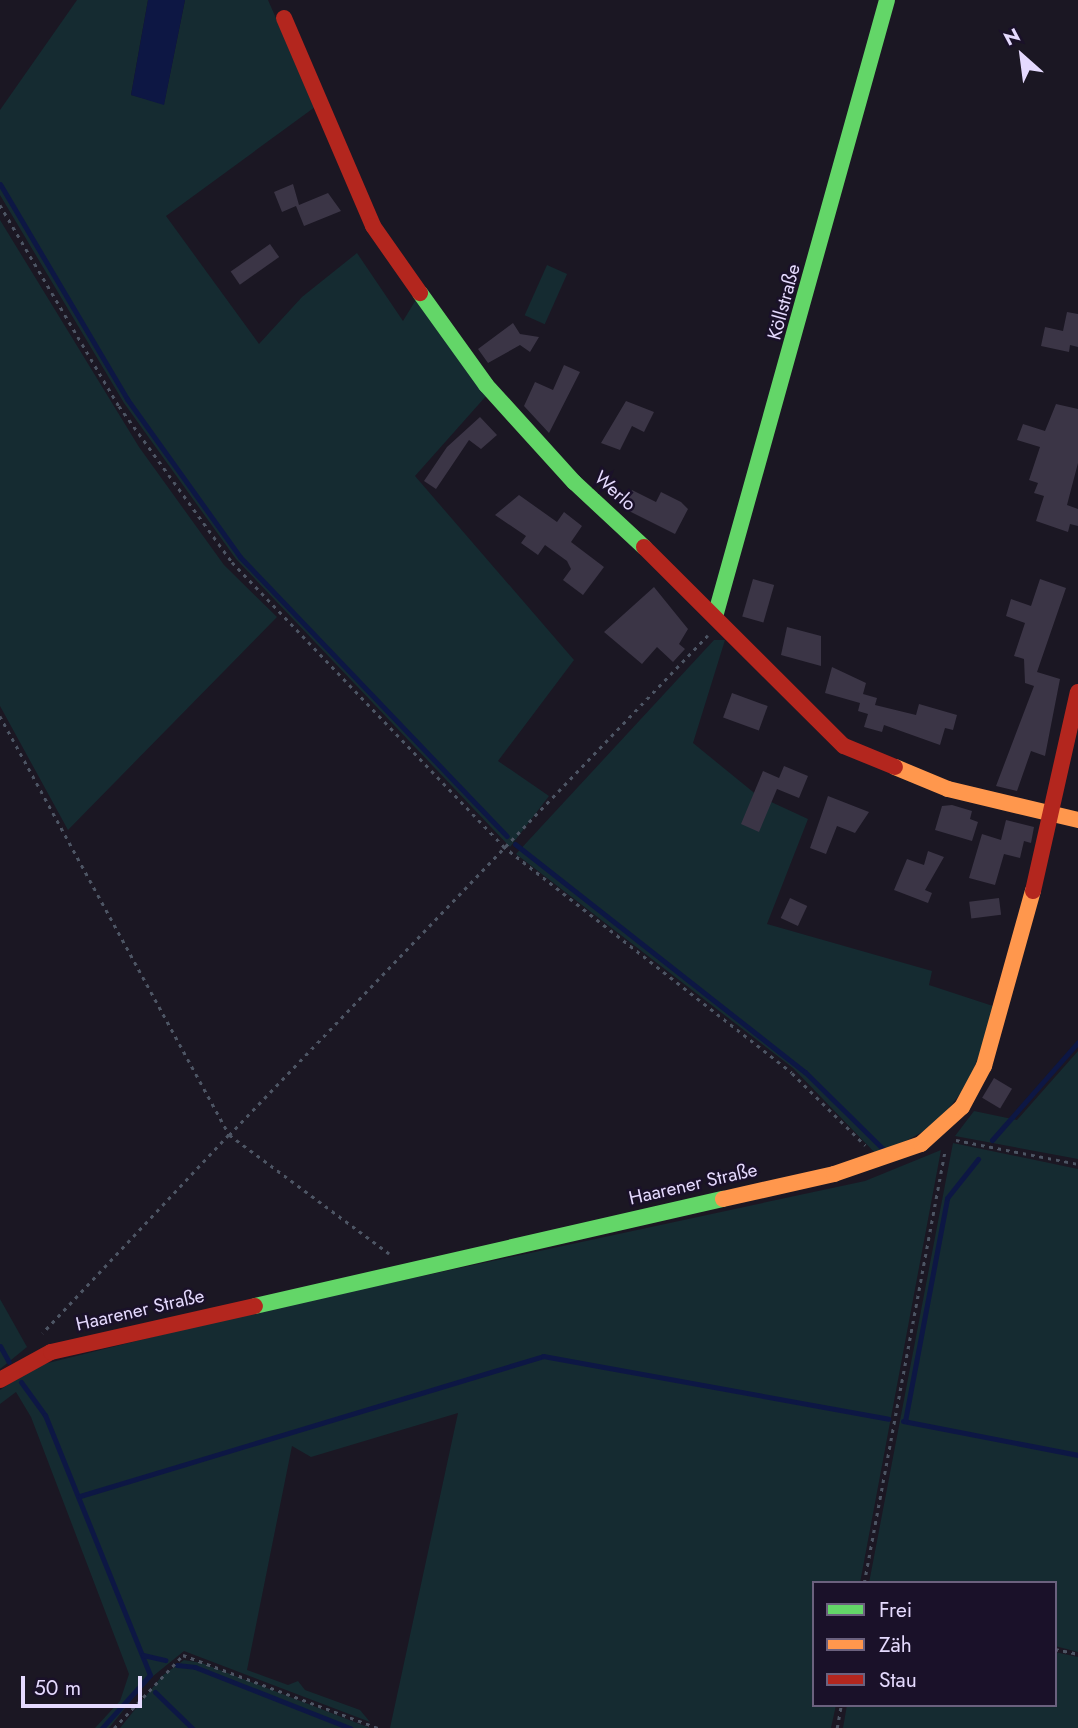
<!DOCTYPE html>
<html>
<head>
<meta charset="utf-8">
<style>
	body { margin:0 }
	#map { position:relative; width:1078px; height:1728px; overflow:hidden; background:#1b1723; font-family:Jost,sans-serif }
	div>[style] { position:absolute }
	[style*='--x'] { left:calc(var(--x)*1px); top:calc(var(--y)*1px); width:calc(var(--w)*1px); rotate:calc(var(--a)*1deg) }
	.green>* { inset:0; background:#152b31; transform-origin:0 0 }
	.water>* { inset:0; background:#0d1744 }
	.stream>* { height:5px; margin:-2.5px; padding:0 2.5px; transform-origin:2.5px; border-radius:2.5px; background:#0d1744 }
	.building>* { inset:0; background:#3b3546; transform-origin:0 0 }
	.path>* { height:2.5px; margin-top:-1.25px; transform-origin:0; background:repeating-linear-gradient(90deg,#4d5564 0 3.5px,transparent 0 8.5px) }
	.fast>* { height:16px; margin:-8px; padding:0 8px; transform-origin:8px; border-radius:8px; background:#63d668 }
	.slow>* { height:16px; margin:-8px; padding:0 8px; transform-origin:8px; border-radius:8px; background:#ff974d }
	.jam>* { height:16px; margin:-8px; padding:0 8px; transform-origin:8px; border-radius:8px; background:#b3261e }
	span { translate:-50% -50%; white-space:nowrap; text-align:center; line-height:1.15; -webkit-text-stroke:5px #1a1129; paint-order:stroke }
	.street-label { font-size:19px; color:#e5dafe }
	.legend { position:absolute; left:812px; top:1581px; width:245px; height:126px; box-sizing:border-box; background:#1a1129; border:2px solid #6b617e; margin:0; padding:9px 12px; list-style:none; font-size:21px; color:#e5dafe }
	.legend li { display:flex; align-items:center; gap:14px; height:35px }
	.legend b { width:35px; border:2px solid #6b617e }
	.north { position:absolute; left:987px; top:21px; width:70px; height:70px; -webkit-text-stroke:5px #1a1129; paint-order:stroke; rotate:332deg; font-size:19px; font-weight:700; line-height:28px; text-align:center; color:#e5dafe }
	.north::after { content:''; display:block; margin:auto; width:24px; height:32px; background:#e5dafe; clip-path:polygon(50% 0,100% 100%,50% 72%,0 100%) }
	.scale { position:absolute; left:21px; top:1676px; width:121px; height:32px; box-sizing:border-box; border:4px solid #e5dafe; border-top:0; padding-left:9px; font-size:21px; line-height:24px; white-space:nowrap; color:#e5dafe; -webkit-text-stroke:5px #1a1129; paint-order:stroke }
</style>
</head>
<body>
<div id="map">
	<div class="green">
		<i style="clip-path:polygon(77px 0,148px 0,131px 95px,164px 104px,185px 0,268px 0,315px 107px,166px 216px,259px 344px,302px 297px,357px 253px,403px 321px,417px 298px,487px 395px,415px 476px,574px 660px,498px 761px,549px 796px,510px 847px,236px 559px,124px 403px,0 195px,0 110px)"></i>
		<i style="clip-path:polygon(0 220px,139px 447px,224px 565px,277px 617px,68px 830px,0 706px)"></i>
		<i style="left:547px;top:265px;width:22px;height:55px;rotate:24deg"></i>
		<i style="clip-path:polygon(714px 640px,725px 640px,693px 743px,758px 796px,808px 819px,767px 924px,932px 971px,929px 985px,996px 1007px,969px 1083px,935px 1125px,878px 1156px,793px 1068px,516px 854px)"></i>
		<i style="clip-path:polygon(1078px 1051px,1078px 1159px,955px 1136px,974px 1111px,1017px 1120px)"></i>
		<i style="clip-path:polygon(953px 1143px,1078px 1169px,1078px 1652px,1055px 1646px,1055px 1583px,869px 1583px)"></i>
		<i style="clip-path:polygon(941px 1150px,860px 1583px,814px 1583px,814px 1705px,836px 1705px,831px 1728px,390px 1728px,458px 1413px,311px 1457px,292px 1446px,247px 1670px,288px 1685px,298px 1681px,305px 1690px,360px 1710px,370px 1722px,184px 1651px,147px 1681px,109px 1728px,95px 1728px,120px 1701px,129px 1674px,31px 1417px,16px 1392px,0 1404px,0 1390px,36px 1366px,241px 1315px,865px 1181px)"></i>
		<i style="clip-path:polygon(0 1299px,27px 1347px,0 1369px)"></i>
		<i style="clip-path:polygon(1055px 1652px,1078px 1657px,1078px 1728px,843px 1728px,847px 1705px,1055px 1705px)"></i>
		<i style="clip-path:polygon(184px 1660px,202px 1663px,370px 1728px,120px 1728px,162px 1676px)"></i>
	</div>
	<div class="water">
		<i style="clip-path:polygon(148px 0,185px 0,164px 105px,131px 95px)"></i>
	</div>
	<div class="stream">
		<i style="--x:0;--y:184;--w:250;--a:59.4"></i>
		<i style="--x:127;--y:399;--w:194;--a:54.4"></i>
		<i style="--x:240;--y:557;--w:386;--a:46.3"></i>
		<i style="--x:515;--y:844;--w:369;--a:38.2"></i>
		<i style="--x:805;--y:1072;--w:110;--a:44.6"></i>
		<i style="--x:992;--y:1140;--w:130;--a:-48.7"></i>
		<i style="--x:0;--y:1346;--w:18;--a:61"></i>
		<i style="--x:21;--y:1382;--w:41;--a:54"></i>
		<i style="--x:45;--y:1415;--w:280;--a:68"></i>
		<i style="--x:150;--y:1675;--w:72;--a:132.2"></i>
		<i style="--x:903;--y:1421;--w:178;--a:11"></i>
		<i style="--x:905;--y:1421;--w:227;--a:-79.3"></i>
		<i style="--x:947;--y:1198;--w:50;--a:-51.5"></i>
		<i style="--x:80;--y:1496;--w:484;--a:-16.8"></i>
		<i style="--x:543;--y:1356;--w:351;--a:10.3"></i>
		<i style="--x:143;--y:1655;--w:23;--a:13"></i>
		<i style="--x:177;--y:1665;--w:18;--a:6"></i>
		<i style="--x:195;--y:1667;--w:167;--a:21.5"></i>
		<i style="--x:155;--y:1692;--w:52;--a:44.2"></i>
	</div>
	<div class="building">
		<i style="clip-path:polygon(293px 184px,299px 205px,328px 193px,341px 211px,304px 226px,296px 206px,282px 212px,274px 192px)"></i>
		<i style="left:270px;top:244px;width:16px;height:48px;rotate:55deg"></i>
		<i style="clip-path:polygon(1067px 312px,1078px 314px,1078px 347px,1070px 345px,1069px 352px,1041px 346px,1045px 327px,1063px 331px)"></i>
		<i style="clip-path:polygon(513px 323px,520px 334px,539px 337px,530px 352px,520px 345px,488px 363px,478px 349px)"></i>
		<i style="clip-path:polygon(564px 365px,580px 372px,549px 433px,524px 406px,535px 382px,553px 390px)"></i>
		<i style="clip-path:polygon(626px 401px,654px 412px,644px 432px,632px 426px,620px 450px,601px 443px)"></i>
		<i style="clip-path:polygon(1056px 404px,1078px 409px,1078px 463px,1067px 505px,1078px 509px,1078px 526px,1070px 524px,1068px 532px,1036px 521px,1044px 496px,1034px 493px,1038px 483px,1029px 480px,1040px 447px,1017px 440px,1023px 424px,1045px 431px)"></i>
		<i style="clip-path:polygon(480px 417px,497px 435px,481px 449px,469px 440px,436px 489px,424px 481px,447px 447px)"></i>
		<i style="clip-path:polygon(632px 490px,656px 502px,661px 492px,681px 502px,688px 509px,675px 534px,623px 508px)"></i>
		<i style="clip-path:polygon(519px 495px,557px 522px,564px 512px,582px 526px,571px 542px,604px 567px,583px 595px,563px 580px,571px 569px,567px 561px,545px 545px,538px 555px,521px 543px,526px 536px,495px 515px)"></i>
		<i style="left:753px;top:579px;width:22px;height:39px;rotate:16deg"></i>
		<i style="clip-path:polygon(1040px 579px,1066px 588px,1037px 672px,1060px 679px,1045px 756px,1031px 751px,1017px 791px,996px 786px,1034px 686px,1025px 683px,1024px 659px,1014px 656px,1025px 623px,1006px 616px,1011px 599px,1031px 606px)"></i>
		<i style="clip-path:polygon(654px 587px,688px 629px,679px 644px,685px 649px,673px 662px,657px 647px,642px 664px,604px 632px)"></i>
		<i style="clip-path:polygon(787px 627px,821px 636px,821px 666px,781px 655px)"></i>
		<i style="clip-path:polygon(832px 667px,866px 683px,863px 694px,877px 698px,875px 705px,916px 715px,919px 704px,957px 715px,953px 730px,945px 728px,940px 745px,884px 725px,882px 732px,864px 727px,868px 714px,858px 711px,860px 703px,825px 693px)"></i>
		<i style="left:732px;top:693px;width:38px;height:26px;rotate:20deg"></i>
		<i style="clip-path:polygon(784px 766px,808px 776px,799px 798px,777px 789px,759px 832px,741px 824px,763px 771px,779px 778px)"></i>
		<i style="clip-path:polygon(828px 796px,869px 812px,855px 833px,837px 826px,826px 854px,810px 848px)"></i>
		<i style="clip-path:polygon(952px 805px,972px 811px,970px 819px,978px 822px,972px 841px,935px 830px,942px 806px)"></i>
		<i style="clip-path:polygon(1006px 820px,1034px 827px,1031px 843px,1024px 841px,1020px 858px,1004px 854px,995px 885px,969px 878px,982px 834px,1001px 840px)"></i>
		<i style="clip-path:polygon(928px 851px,944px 857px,925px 890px,932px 893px,928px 903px,894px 890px,907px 859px,924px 865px)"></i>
		<i style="left:790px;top:898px;width:19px;height:22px;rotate:25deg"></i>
		<i style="left:999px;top:898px;width:17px;height:30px;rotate:83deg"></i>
		<i style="left:994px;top:1078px;width:21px;height:23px;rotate:31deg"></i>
	</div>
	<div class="path">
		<i style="--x:0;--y:205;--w:234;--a:59.4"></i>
		<i style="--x:119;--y:406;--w:193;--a:54.1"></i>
		<i style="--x:232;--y:562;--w:393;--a:46.3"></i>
		<i style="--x:503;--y:846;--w:367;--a:38.1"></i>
		<i style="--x:792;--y:1073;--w:103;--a:44.6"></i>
		<i style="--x:0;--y:716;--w:477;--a:61.3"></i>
		<i style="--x:229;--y:1135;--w:272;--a:133.2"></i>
		<i style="--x:956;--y:1140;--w:124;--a:11.1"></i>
		<i style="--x:389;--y:1254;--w:199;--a:-143.4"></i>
		<i style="--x:229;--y:1135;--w:692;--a:-46.23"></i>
		<i style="--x:864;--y:1583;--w:441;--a:-79.4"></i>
		<i style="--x:1055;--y:1649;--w:24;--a:12"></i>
		<i style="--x:114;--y:1728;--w:100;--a:-46.6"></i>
		<i style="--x:183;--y:1655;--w:208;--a:20.5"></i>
		<i style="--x:837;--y:1728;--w:23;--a:-80"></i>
	</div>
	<div class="fast">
		<i style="--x:420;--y:293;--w:113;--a:54.3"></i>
		<i style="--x:486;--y:385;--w:131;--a:47.8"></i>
		<i style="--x:574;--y:482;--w:96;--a:42.9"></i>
		<i style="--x:716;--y:613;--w:636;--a:-74.41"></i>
		<i style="--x:255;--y:1306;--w:480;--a:-12.9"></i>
	</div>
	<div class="slow">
		<i style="--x:895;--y:767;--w:57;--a:22.5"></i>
		<i style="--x:948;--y:789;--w:134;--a:13.4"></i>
		<i style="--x:723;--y:1199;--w:114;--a:-12.7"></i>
		<i style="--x:834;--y:1174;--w:92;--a:-19"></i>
		<i style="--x:921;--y:1144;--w:55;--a:-42.1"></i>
		<i style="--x:962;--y:1107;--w:47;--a:-61.8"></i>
		<i style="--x:984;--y:1066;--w:182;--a:-74.4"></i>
	</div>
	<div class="jam">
		<i style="--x:284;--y:18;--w:226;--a:66.8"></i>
		<i style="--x:373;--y:226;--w:82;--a:55"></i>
		<i style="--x:644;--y:547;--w:282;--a:44.9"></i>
		<i style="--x:844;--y:746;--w:55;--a:22.4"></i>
		<i style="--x:1033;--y:891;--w:204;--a:-77.3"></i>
		<i style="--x:0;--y:1380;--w:58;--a:-28.8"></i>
		<i style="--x:51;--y:1352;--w:209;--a:-12.7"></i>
	</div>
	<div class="street-label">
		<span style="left:784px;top:302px;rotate:-75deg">Köllstraße</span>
		<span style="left:615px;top:491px;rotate:42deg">Werlo</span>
		<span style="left:693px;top:1184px;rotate:-13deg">Haarener Straße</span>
		<span style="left:140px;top:1310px;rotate:-13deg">Haarener Straße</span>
	</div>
	<ul class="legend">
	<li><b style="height:9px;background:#63d668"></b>Frei</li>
	<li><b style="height:9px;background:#ff974d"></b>Zäh</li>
	<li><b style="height:9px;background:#b3261e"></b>Stau</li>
	</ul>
	<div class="north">N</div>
	<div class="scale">50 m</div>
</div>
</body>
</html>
